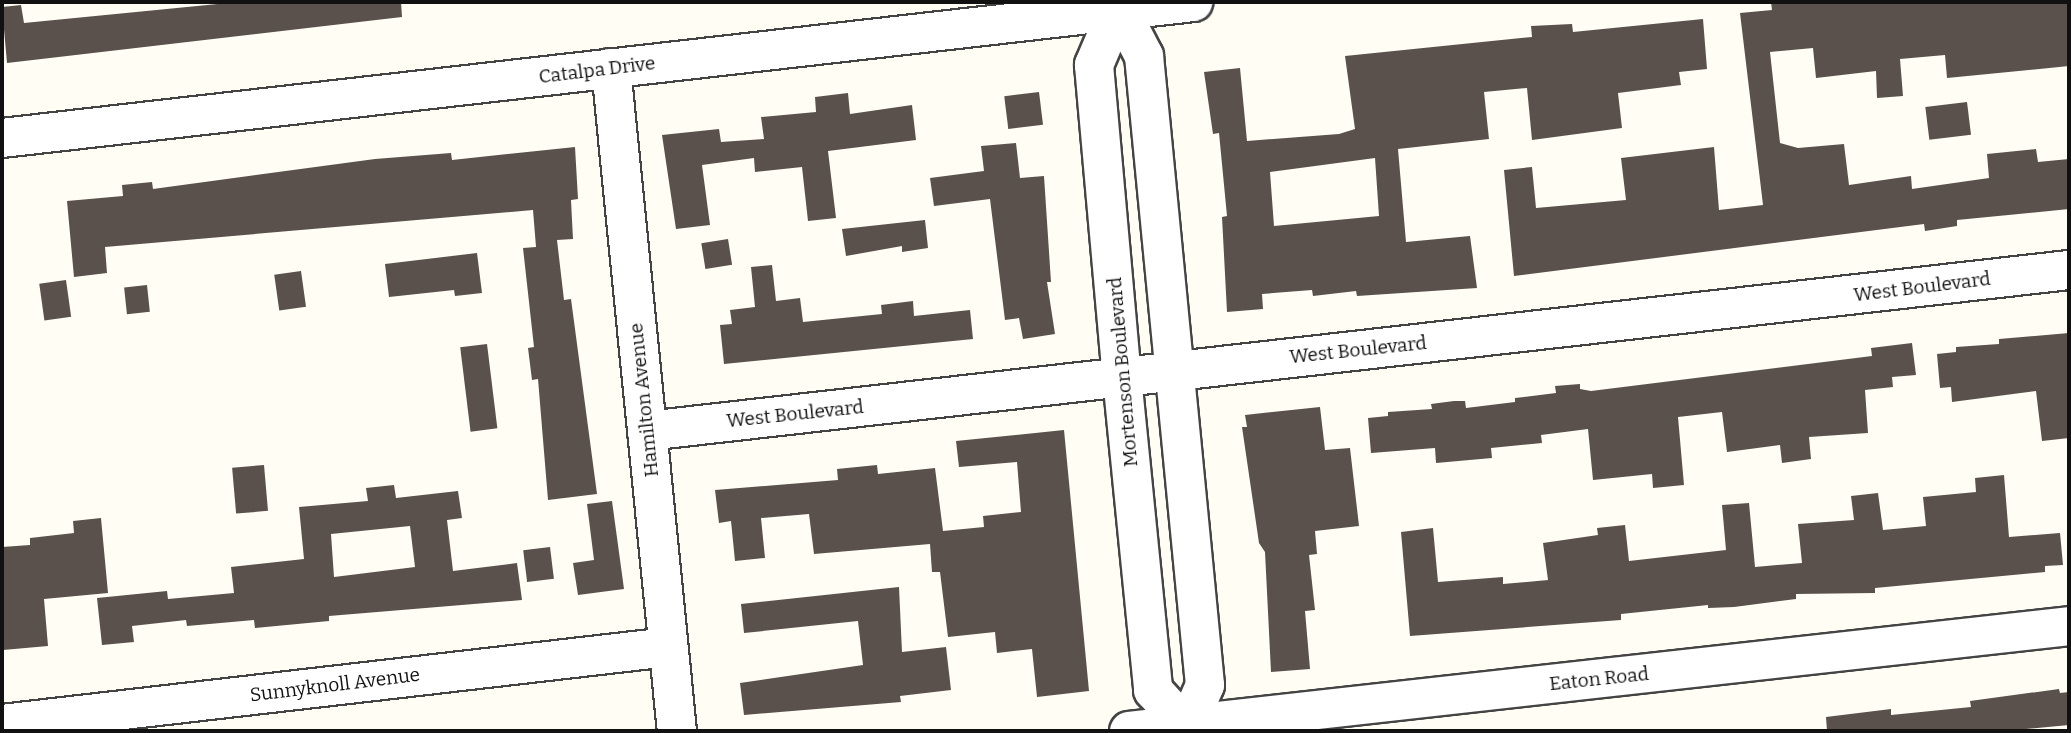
<!DOCTYPE html>
<html>
<head>
<meta charset="utf-8">
<style>
	body { margin:0 }
	#map { position:relative; width:2071px; height:733px; overflow:hidden; background:#fffdf4; font-family:Bitter,serif }
	div>[style] { position:absolute }
	[style*='--x'] { left:calc(var(--x)*1px); top:calc(var(--y)*1px); width:calc(var(--w)*1px); rotate:calc(var(--a)*1deg) }
	.building>* { inset:0; background:#5a514c; transform-origin:0 0 }
	.roads { filter:drop-shadow(2px 0 #444) drop-shadow(-2px 0 #444) drop-shadow(0 2px #444) drop-shadow(0 -2px #444) }
	.minor>* { height:38px; margin:-19px; padding:0 19px; transform-origin:19px; border-radius:19px; background:#fff }
	span { translate:-50% -50%; white-space:nowrap; text-align:center; line-height:1.15; -webkit-text-stroke:7px #fff; paint-order:stroke }
	.street-label { font-size:19px; color:#111 }
	.frame { position:absolute; inset:0; border:4px solid #111; pointer-events:none }
</style>
</head>
<body>
<div id="map">
	<div class="building">
		<i style="clip-path:polygon(238px 2px,401px 2px,402px 17px,7px 63px,2px 7px,21px 5px,24px 23px)"></i>
		<i style="clip-path:polygon(1771px 2px,2069px 2px,2069px 66px,1947px 78px,1945px 55px,1900px 59px,1903px 96px,1877px 98px,1876px 71px,1816px 78px,1813px 48px,1770px 52px,1780px 143px,1798px 148px,1844px 144px,1849px 185px,1911px 176px,1912px 189px,1989px 178px,1987px 154px,2036px 149px,2038px 162px,2069px 159px,2069px 209px,1957px 220px,1957px 226px,1925px 231px,1924px 224px,1514px 276px,1504px 170px,1532px 167px,1536px 208px,1626px 200px,1621px 158px,1714px 147px,1719px 210px,1763px 205px,1740px 13px,1772px 10px)"></i>
		<i style="clip-path:polygon(evenodd,1703px 19px,1707px 69px,1679px 72px,1681px 85px,1618px 93px,1622px 128px,1532px 140px,1527px 88px,1484px 92px,1489px 139px,1398px 149px,1406px 242px,1470px 236px,1477px 288px,1357px 296px,1356px 291px,1313px 296px,1312px 290px,1262px 294px,1263px 309px,1227px 312px,1222px 217px,1227px 216px,1219px 133px,1213px 134px,1204px 72px,1240px 68px,1247px 141px,1339px 134px,1355px 129px,1345px 56px,1532px 37px,1531px 26px,1572px 24px,1573px 32px,1703px 19px,1375px 158px,1379px 216px,1274px 226px,1270px 172px,1375px 158px)"></i>
		<i style="left:1039px;top:92px;width:33px;height:35px;rotate:83deg"></i>
		<i style="clip-path:polygon(848px 93px,850px 114px,912px 105px,916px 140px,828px 151px,836px 218px,808px 221px,802px 167px,755px 172px,754px 158px,702px 165px,710px 225px,676px 229px,662px 135px,719px 129px,721px 142px,764px 139px,761px 117px,816px 112px,815px 97px)"></i>
		<i style="left:1967px;top:102px;width:33px;height:42px;rotate:83deg"></i>
		<i style="clip-path:polygon(1016px 143px,1020px 178px,1044px 176px,1051px 282px,1047px 282px,1055px 334px,1023px 339px,1019px 318px,1005px 320px,990px 199px,934px 206px,930px 178px,984px 171px,981px 146px)"></i>
		<i style="clip-path:polygon(575px 147px,578px 199px,571px 200px,573px 239px,557px 240px,564px 300px,571px 299px,597px 494px,548px 500px,538px 379px,532px 380px,528px 348px,534px 347px,523px 248px,536px 247px,533px 210px,105px 247px,107px 273px,74px 277px,67px 201px,123px 196px,122px 185px,152px 182px,153px 189px,375px 159px,451px 153px,452px 160px)"></i>
		<i style="clip-path:polygon(925px 220px,928px 248px,902px 252px,902px 246px,846px 256px,842px 229px)"></i>
		<i style="left:728px;top:239px;width:26px;height:27px;rotate:81deg"></i>
		<i style="clip-path:polygon(477px 253px,482px 293px,455px 296px,454px 290px,389px 297px,385px 264px)"></i>
		<i style="clip-path:polygon(772px 265px,776px 301px,800px 298px,803px 322px,882px 314px,881px 305px,913px 301px,914px 316px,970px 310px,973px 339px,724px 364px,720px 325px,732px 324px,730px 310px,755px 307px,751px 267px)"></i>
		<i style="left:301px;top:271px;width:36px;height:27px;rotate:82deg"></i>
		<i style="left:66px;top:280px;width:37px;height:27px;rotate:82deg"></i>
		<i style="left:147px;top:285px;width:27px;height:23px;rotate:84deg"></i>
		<i style="clip-path:polygon(2069px 333px,2069px 438px,2042px 441px,2036px 391px,1952px 402px,1951px 387px,1940px 388px,1937px 354px,1956px 352px,1956px 347px,1999px 344px,1999px 339px)"></i>
		<i style="clip-path:polygon(1912px 343px,1916px 375px,1892px 377px,1893px 387px,1865px 390px,1868px 433px,1809px 437px,1811px 459px,1782px 463px,1780px 445px,1727px 452px,1722px 412px,1678px 417px,1684px 485px,1653px 488px,1652px 474px,1593px 480px,1588px 429px,1541px 435px,1542px 443px,1491px 448px,1492px 458px,1436px 463px,1435px 448px,1371px 453px,1368px 418px,1388px 416px,1388px 412px,1432px 409px,1431px 404px,1454px 401px,1465px 401px,1466px 408px,1515px 402px,1515px 398px,1556px 393px,1555px 386px,1580px 384px,1580px 389px,1591px 391px,1872px 356px,1871px 348px)"></i>
		<i style="left:487px;top:344px;width:85px;height:27px;rotate:83deg"></i>
		<i style="clip-path:polygon(1320px 407px,1325px 450px,1350px 448px,1359px 526px,1315px 531px,1317px 554px,1309px 555px,1315px 610px,1305px 611px,1310px 669px,1271px 672px,1265px 552px,1259px 543px,1242px 427px,1247px 427px,1245px 415px)"></i>
		<i style="clip-path:polygon(1064px 430px,1089px 691px,1037px 697px,1032px 649px,997px 653px,995px 632px,948px 637px,940px 572px,932px 572px,930px 544px,814px 554px,809px 514px,761px 518px,765px 558px,735px 561px,731px 521px,719px 523px,715px 490px,838px 480px,837px 469px,877px 465px,878px 474px,935px 468px,943px 531px,984px 527px,983px 516px,1021px 512px,1017px 462px,959px 467px,956px 441px)"></i>
		<i style="left:264px;top:465px;width:46px;height:32px;rotate:85deg"></i>
		<i style="clip-path:polygon(2004px 475px,2009px 537px,2060px 533px,2063px 565px,2045px 566px,2045px 572px,1875px 588px,1875px 593px,1796px 594px,1796px 599px,1734px 607px,1708px 608px,1708px 605px,1621px 614px,1621px 620px,1410px 636px,1401px 532px,1433px 528px,1438px 582px,1503px 577px,1503px 584px,1548px 580px,1543px 543px,1598px 535px,1597px 528px,1625px 525px,1629px 561px,1726px 550px,1722px 505px,1749px 503px,1755px 567px,1802px 563px,1798px 524px,1854px 520px,1851px 496px,1878px 493px,1883px 530px,1926px 526px,1923px 497px,1976px 492px,1975px 478px)"></i>
		<i style="clip-path:polygon(evenodd,394px 485px,396px 498px,458px 491px,462px 518px,447px 520px,453px 571px,517px 563px,522px 600px,329px 616px,329px 621px,255px 628px,254px 620px,187px 626px,186px 620px,132px 626px,134px 642px,102px 645px,97px 598px,167px 591px,168px 599px,234px 593px,231px 567px,304px 559px,299px 507px,368px 501px,366px 488px,394px 485px,410px 526px,415px 567px,334px 577px,331px 534px,410px 526px)"></i>
		<i style="clip-path:polygon(612px 501px,624px 589px,578px 595px,573px 563px,594px 560px,587px 504px)"></i>
		<i style="clip-path:polygon(101px 518px,108px 593px,44px 599px,48px 646px,3px 650px,2px 547px,30px 545px,30px 538px,74px 533px,73px 521px)"></i>
		<i style="left:550px;top:547px;width:32px;height:27px;rotate:83deg"></i>
		<i style="clip-path:polygon(899px 587px,902px 652px,946px 647px,951px 690px,900px 696px,901px 702px,744px 715px,740px 683px,863px 665px,858px 621px,744px 633px,741px 604px)"></i>
		<i style="clip-path:polygon(2059px 689px,2060px 693px,2069px 692px,2069px 725px,2004px 731px,1827px 731px,1826px 717px,1891px 709px,1891px 715px,1971px 707px,1970px 701px)"></i>
	</div>
	<div class="roads">
		<div class="minor">
			<i style="--x:1116;--y:2;--w:61;--a:62.6"></i>
			<i style="--x:1144;--y:56;--w:632;--a:84.46"></i>
			<i style="--x:1205;--y:685;--w:50;--a:113.5"></i>
			<i style="--x:1117;--y:11;--w:59;--a:113.1"></i>
			<i style="--x:1094;--y:65;--w:313;--a:84.9"></i>
			<i style="--x:1122;--y:377;--w:315;--a:84.3"></i>
			<i style="--x:1153;--y:690;--w:47;--a:47.6"></i>
			<i style="--x:611;--y:68;--w:666;--a:84.32"></i>
			<i style="--x:2;--y:138;--w:1199;--a:-6.51"></i>
			<i style="--x:647;--y:431;--w:1431;--a:-6.46"></i>
			<i style="--x:2;--y:724;--w:671;--a:-6.59"></i>
			<i style="--x:1129;--y:731;--w:946;--a:-6.37"></i>
		</div>
	</div>
	<div class="street-label">
		<span style="left:597px;top:70px;rotate:-7deg">Catalpa Drive</span>
		<span style="left:1922px;top:287px;rotate:-7deg">West Boulevard</span>
		<span style="left:1358px;top:350px;rotate:-6deg">West Boulevard</span>
		<span style="left:1123px;top:372px;rotate:-95deg">Mortenson Boulevard</span>
		<span style="left:644px;top:400px;rotate:-96deg">Hamilton Avenue</span>
		<span style="left:795px;top:414px;rotate:-6deg">West Boulevard</span>
		<span style="left:1599px;top:679px;rotate:-6deg">Eaton Road</span>
		<span style="left:335px;top:685px;rotate:-7deg">Sunnyknoll Avenue</span>
	</div>
	<div class="frame"></div>
</div>
</body>
</html>
